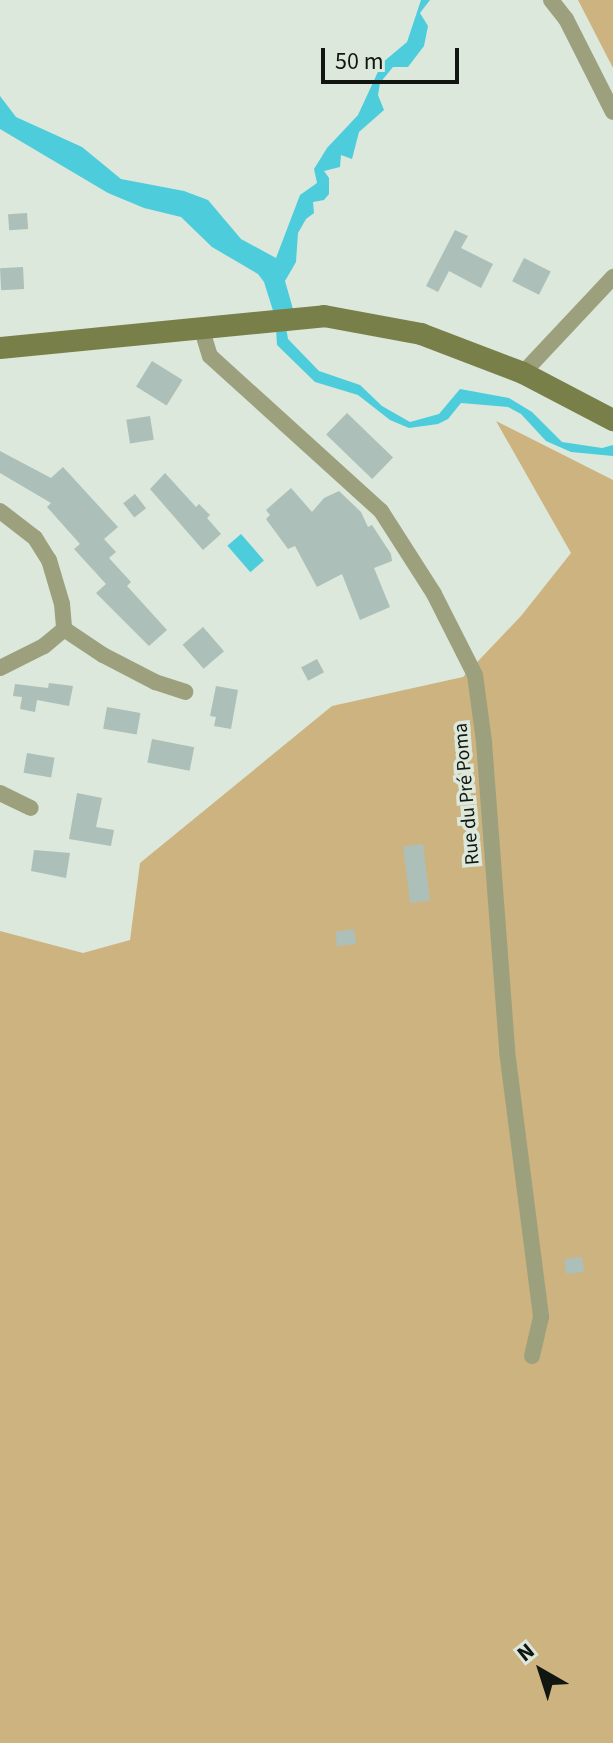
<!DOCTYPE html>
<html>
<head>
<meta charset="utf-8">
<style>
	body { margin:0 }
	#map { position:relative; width:613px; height:1743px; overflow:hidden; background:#dbe8db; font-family:"Source Sans 3",sans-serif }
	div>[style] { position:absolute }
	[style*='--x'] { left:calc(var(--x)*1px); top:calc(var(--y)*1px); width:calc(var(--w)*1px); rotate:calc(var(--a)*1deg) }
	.green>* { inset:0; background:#cdb380 }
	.water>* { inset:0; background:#4dcddb; transform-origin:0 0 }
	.building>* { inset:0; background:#acbfb9; transform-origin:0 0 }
	.street>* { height:16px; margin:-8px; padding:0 8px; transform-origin:8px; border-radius:8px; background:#9ca07d }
	.secondary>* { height:22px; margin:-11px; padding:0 11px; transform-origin:11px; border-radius:11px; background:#797f49 }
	span { translate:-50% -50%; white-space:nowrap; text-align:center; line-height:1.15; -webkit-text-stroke:7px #dbe8db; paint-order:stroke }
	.street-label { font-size:20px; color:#121611 }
	.north { position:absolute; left:501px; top:1631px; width:80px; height:80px; -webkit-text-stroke:6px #dbe8db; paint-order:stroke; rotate:321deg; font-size:22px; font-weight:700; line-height:32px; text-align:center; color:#121611 }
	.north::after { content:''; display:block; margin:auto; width:28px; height:36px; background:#121611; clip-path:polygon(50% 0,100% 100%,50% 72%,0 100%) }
	.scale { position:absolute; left:321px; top:48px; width:138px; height:36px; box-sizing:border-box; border:4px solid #121611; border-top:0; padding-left:10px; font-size:24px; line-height:28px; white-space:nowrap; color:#121611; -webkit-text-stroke:6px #dbe8db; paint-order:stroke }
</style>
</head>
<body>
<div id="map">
	<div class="green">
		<i style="clip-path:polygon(578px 0,613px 0,613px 68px)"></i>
		<i style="clip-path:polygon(496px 421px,613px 480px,613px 1743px,0 1743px,0 931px,83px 953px,130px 940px,140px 863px,332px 706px,463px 677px,521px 616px,571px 553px)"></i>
	</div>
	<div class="water">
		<i style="clip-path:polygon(421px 0,430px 0,420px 13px,428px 26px,424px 46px,408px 67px,393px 67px,380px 83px,378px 95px,384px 110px,359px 132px,352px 159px,341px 155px,340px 167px,324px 171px,329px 178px,329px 194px,324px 200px,313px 202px,314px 213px,306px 219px,298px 233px,296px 262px,285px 281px,293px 309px,275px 317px,264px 282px,258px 274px,212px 247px,181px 217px,144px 208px,108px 193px,0 129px,0 96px,16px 117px,82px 147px,121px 179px,184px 191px,208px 200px,241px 239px,276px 258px,300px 195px,317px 183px,314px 169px,327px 148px,358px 115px,382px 63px,407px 42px)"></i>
		<i style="clip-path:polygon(286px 327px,288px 339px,319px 371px,360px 385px,382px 406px,410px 422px,439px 414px,460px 389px,509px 398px,532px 412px,562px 442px,602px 448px,613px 445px,613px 456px,571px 452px,546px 441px,521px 414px,508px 407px,461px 403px,448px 419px,438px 424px,409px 428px,390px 420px,358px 395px,315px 382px,277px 345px,276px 329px)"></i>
		<i style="left:241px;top:534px;width:35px;height:18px;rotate:49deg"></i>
	</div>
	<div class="building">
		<i style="left:27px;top:213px;width:16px;height:19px;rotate:86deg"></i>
		<i style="clip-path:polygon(455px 230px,468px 236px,461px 248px,493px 264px,481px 288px,449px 271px,438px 292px,426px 286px)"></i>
		<i style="left:524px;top:258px;width:30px;height:26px;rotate:27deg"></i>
		<i style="left:23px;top:267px;width:22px;height:23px;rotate:87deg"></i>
		<i style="left:152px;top:361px;width:36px;height:30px;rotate:32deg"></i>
		<i style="left:347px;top:413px;width:64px;height:30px;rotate:44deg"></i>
		<i style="left:150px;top:416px;width:24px;height:24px;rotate:81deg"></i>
		<i style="clip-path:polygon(0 451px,51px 478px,63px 467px,118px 527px,104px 539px,116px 552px,109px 558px,131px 582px,127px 586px,167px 630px,149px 646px,96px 593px,106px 584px,74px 549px,80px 544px,47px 507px,51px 503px,0 473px)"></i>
		<i style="clip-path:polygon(165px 473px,196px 507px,199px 504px,210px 515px,207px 518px,221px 534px,203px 550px,150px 489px)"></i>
		<i style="clip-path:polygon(291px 488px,312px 512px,324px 498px,339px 491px,361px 512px,368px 527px,372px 525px,391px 554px,392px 561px,374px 568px,390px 607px,360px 620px,342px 574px,317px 587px,295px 546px,288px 549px,266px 519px,270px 515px,266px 510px)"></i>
		<i style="left:135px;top:494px;width:18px;height:15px;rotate:52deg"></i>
		<i style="left:203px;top:627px;width:32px;height:27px;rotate:49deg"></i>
		<i style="left:317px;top:659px;width:15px;height:18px;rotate:62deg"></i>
		<i style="clip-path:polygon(49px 683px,73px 686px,69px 706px,37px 700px,35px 712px,20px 709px,22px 697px,13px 696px,15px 684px,48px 688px)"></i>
		<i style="clip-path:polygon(216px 686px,238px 690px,231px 729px,214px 726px,216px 717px,210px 716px)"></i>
		<i style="left:107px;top:707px;width:34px;height:22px;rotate:10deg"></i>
		<i style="left:152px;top:739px;width:43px;height:24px;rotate:11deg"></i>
		<i style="left:27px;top:753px;width:28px;height:20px;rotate:10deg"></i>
		<i style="clip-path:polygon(77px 793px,102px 798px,96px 827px,114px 830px,111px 846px,69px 839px)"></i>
		<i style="left:423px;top:844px;width:57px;height:20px;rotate:83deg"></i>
		<i style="clip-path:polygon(34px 850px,70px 853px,66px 878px,31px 871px)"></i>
		<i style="left:354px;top:929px;width:15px;height:19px;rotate:82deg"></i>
		<i style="left:582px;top:1257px;width:15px;height:18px;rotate:82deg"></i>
	</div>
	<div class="street">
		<i style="--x:551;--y:0;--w:24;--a:52"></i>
		<i style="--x:566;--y:19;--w:104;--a:63.2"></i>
		<i style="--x:201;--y:327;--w:30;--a:73"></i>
		<i style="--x:210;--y:356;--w:231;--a:42.2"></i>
		<i style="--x:381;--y:511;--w:98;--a:57.4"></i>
		<i style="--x:434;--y:594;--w:91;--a:63.2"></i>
		<i style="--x:475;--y:675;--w:68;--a:82.3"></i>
		<i style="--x:484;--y:742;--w:310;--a:85.7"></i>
		<i style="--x:507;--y:1051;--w:268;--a:82.7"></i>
		<i style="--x:541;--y:1317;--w:40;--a:103"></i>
		<i style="--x:523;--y:373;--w:132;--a:-46.8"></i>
		<i style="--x:0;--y:511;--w:44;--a:37.6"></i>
		<i style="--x:35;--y:538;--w:26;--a:58"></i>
		<i style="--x:49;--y:560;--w:46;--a:73.5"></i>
		<i style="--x:62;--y:604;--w:25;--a:85"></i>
		<i style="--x:64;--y:629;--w:47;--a:33.7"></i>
		<i style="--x:103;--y:655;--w:59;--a:27.4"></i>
		<i style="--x:155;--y:682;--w:32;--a:18"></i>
		<i style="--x:0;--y:668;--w:49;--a:-26.6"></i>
		<i style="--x:44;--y:646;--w:26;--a:-40"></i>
		<i style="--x:0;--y:793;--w:34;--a:26"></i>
	</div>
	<div class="secondary">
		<i style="--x:0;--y:348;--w:326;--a:-5.6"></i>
		<i style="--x:324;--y:316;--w:99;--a:10.5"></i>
		<i style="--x:421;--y:334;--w:109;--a:20.9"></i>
		<i style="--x:523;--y:373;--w:102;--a:27.6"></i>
	</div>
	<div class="street-label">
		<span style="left:467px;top:794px;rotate:-95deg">Rue du Pré Poma</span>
	</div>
	<div class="north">N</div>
	<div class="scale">50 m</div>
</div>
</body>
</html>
